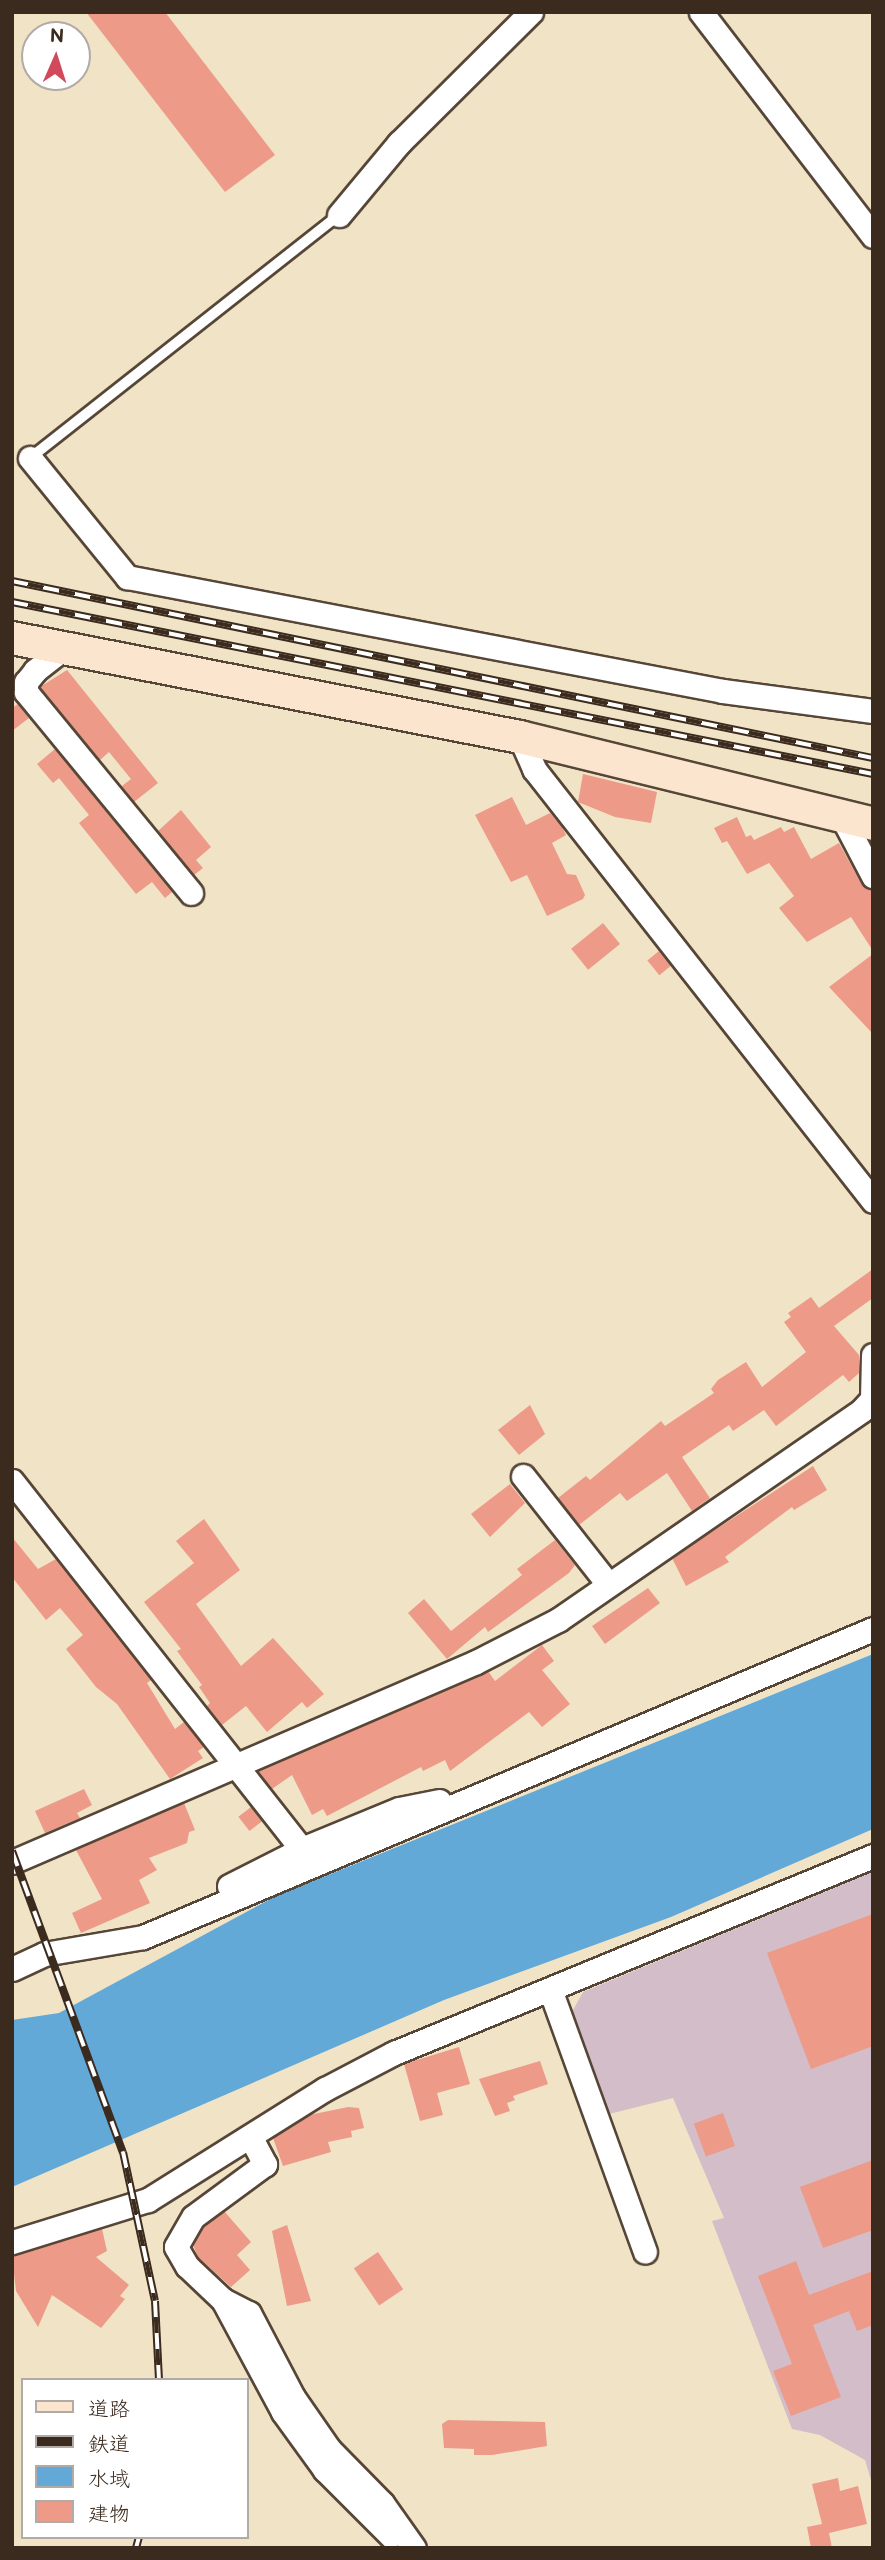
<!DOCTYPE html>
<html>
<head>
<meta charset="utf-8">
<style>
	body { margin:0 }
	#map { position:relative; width:885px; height:2560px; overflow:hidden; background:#f1e3c6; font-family:"Balsamiq Sans","Klee One",sans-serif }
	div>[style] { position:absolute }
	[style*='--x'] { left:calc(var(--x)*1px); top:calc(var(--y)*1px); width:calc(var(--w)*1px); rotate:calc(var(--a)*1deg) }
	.industrial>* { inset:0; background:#d2bdc8 }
	.water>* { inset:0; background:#62a9d8 }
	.building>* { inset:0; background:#ed9a88; transform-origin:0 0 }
	.roads { filter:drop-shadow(2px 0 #564637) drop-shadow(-2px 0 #564637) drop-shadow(0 2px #564637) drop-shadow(0 -2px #564637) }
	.lane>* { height:10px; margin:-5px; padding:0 5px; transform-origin:5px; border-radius:5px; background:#fff }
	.street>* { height:23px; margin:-11.5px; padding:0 11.5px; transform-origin:11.5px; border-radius:11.5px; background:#fff }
	.secondary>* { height:32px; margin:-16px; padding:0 16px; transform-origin:16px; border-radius:16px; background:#fce5cf }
	.rail>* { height:8px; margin-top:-4px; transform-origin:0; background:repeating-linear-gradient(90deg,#fff 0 16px,#3b2a1e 0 32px); box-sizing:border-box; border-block:2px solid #3b2a1e }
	span { translate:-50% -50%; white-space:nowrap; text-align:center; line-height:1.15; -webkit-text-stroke:6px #fff; paint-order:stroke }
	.frame { position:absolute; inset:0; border:14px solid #3b2a1e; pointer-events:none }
	.legend { position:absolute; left:21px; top:2378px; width:228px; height:161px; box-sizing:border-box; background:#fff; border:2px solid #b1aaa5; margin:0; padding:9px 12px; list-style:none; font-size:21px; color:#3b2a1e }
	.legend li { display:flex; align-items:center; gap:14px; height:35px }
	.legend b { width:35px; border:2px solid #b1aaa5 }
	.north { position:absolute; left:21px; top:21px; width:70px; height:70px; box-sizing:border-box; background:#fff; border:2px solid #b1aaa5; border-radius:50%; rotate:3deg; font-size:19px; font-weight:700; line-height:28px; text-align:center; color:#3b2a1e }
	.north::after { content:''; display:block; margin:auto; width:24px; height:32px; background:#d1495b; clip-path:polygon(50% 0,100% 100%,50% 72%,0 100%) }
</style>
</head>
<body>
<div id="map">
	<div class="industrial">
		<i style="clip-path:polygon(873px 1872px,873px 2487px,865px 2460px,820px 2435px,792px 2429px,712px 2221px,724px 2218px,673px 2098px,609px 2114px,572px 2012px,583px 1992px)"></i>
	</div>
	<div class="water">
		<i style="clip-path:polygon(873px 1654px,873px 1829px,671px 1917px,444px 2000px,12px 2187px,12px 2020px,59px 2013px,276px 1896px)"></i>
	</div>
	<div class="building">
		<i style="clip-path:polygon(86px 12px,165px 12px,275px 155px,225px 192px)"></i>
		<i style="clip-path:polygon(67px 670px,158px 783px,134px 802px,122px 786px,131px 779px,109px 752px,100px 760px,40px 687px)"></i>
		<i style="clip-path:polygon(18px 704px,29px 718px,12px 731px,12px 708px)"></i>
		<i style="clip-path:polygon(55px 749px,172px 892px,165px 898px,152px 882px,136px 894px,79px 823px,89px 815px,59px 778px,53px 783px,37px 764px)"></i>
		<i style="clip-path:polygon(583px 774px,657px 792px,651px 823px,615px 817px,578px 802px)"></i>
		<i style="clip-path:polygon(512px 797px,526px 825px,550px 813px,562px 827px,566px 835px,552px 843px,567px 874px,576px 875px,585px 895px,583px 899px,547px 916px,527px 875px,511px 882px,475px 815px)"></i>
		<i style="clip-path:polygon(181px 810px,211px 847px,196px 860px,203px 868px,194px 875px,158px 831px)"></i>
		<i style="clip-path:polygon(737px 817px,746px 837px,751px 835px,754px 840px,781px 827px,784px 832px,794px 827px,811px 859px,839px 843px,861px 883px,873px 890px,873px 951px,851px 917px,807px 942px,779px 908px,794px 896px,769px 863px,747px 874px,727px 841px,722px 843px,714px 828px)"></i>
		<i style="left:603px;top:923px;width:27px;height:41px;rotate:51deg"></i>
		<i style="left:659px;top:951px;width:19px;height:15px;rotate:51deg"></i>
		<i style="clip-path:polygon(873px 954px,873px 1034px,829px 987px)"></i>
		<i style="clip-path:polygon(873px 1269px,873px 1298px,834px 1326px,859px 1355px,859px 1373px,849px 1382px,843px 1375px,776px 1426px,764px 1410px,733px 1431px,729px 1425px,682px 1457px,710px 1498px,692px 1511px,667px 1473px,627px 1501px,620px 1493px,579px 1525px,558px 1498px,586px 1476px,590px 1480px,661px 1421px,665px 1426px,714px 1393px,711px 1389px,718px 1380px,746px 1362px,762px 1387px,806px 1352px,784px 1322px,791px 1317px,788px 1313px,811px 1297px,819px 1308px)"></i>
		<i style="clip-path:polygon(530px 1405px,545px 1434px,519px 1455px,498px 1430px)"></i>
		<i style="clip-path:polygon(813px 1466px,827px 1490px,794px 1510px,792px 1507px,725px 1557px,729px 1562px,686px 1586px,672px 1558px)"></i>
		<i style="clip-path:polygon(510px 1484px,525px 1503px,490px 1537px,471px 1514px)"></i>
		<i style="clip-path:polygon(204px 1519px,240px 1570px,196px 1604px,241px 1666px,273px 1638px,324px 1694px,307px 1708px,302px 1702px,267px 1732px,246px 1706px,222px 1725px,207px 1706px,210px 1703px,199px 1687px,202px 1685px,177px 1651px,181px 1649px,144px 1602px,194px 1563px,176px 1541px)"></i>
		<i style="clip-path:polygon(12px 1537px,38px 1569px,56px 1559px,151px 1680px,147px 1683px,175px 1729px,184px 1722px,204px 1747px,198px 1751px,203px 1758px,170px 1779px,117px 1704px,96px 1687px,66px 1649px,83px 1635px,60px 1608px,46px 1620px,12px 1577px)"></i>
		<i style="clip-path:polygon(555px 1540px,575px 1565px,569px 1573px,488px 1632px,485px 1627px,447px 1659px,408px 1613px,424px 1599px,451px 1631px,522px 1575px,517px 1569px)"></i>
		<i style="clip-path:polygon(648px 1588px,660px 1603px,605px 1644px,592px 1626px)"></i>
		<i style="clip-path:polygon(542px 1645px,554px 1661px,542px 1670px,570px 1704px,542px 1727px,529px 1712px,450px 1771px,445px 1760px,423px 1771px,421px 1767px,327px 1816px,323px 1809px,312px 1815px,292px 1775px,272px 1789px,258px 1771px,488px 1671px,495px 1681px)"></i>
		<i style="clip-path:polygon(84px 1789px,92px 1805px,77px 1813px,80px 1818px,45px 1833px,35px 1811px)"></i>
		<i style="clip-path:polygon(184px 1803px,195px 1830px,189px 1832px,187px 1843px,149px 1858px,157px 1870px,139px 1880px,150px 1903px,81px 1933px,72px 1913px,102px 1899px,76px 1850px)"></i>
		<i style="left:251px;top:1807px;width:18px;height:16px;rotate:52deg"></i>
		<i style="clip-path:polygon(873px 1914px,873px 2046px,811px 2069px,767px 1953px)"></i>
		<i style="clip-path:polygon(459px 2047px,470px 2084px,437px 2093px,443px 2115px,420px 2121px,404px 2064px)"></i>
		<i style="clip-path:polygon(540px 2061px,548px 2084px,513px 2096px,515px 2100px,507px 2103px,510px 2111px,495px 2116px,479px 2079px)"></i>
		<i style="clip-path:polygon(348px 2107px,359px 2108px,364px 2128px,351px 2131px,352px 2137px,328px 2142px,331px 2152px,283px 2166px,273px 2138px,309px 2115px)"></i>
		<i style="left:723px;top:2113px;width:35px;height:31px;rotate:70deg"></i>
		<i style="clip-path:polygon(873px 2160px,873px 2230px,823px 2248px,800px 2187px)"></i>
		<i style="clip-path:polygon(224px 2211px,251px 2242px,237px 2255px,250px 2270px,231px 2287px,198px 2257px,193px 2245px,203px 2228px)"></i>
		<i style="clip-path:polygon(287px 2225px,311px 2301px,287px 2306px,272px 2231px)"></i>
		<i style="clip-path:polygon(102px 2229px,107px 2251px,96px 2257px,129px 2285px,120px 2296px,125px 2299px,101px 2328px,52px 2295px,38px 2327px,16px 2291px,12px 2256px)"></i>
		<i style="left:378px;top:2252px;width:45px;height:29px;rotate:56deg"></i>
		<i style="clip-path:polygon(796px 2261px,809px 2295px,873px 2271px,873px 2325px,857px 2331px,849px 2311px,813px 2325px,841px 2397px,791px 2416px,773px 2371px,792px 2364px,758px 2276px)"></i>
		<i style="clip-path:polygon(448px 2420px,545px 2422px,547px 2446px,492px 2455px,474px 2455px,474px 2449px,444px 2448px,442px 2424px)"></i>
		<i style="clip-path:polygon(838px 2478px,840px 2491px,858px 2486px,867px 2524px,829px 2533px,832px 2548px,811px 2548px,807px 2527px,822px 2524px,812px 2484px)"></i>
	</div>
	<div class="roads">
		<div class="lane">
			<i style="--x:30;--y:458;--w:393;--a:-38.2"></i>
		</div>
		<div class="street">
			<i style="--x:701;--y:12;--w:282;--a:52.5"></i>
			<i style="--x:339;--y:215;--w:94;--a:-50.2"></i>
			<i style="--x:399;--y:143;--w:186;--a:-44.8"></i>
			<i style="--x:30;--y:458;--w:154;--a:50.8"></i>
			<i style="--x:127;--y:577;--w:607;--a:10.83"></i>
			<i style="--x:723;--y:691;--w:151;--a:7.6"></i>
			<i style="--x:64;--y:648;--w:37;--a:142"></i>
			<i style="--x:35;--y:671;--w:14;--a:129"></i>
			<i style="--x:26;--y:682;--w:10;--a:90"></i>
			<i style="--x:26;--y:692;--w:260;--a:50.6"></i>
			<i style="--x:520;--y:737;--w:35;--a:66"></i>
			<i style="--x:534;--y:769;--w:549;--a:51.88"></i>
			<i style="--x:842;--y:817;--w:67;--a:62.3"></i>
			<i style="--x:523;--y:1476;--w:137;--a:51.8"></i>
			<i style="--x:12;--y:1481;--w:469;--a:51.8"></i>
			<i style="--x:12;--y:1862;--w:505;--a:-23.32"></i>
			<i style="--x:476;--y:1662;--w:92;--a:-27.1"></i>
			<i style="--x:558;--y:1620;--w:369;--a:-34.6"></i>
			<i style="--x:862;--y:1410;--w:15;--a:-48"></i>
			<i style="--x:872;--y:1399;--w:44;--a:-88.7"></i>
			<i style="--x:229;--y:1886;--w:82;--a:-26.9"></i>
			<i style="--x:302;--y:1849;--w:105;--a:-22.4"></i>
			<i style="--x:399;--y:1809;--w:41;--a:-11.3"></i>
			<i style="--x:12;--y:1969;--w:35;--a:-25"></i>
			<i style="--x:44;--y:1954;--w:100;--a:-9.7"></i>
			<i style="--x:143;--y:1937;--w:792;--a:-22.88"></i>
			<i style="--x:551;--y:1992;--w:276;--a:70.1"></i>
			<i style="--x:251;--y:2138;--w:30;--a:62"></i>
			<i style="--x:265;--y:2164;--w:89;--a:143.6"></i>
			<i style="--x:193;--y:2217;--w:34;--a:120"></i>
			<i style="--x:176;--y:2247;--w:22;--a:60"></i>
			<i style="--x:187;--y:2266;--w:50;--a:43.4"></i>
			<i style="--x:223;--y:2300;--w:29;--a:27"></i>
			<i style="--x:249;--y:2313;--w:95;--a:62.4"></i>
			<i style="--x:293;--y:2397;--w:63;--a:55.3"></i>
			<i style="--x:329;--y:2449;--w:76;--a:45.5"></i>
			<i style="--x:382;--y:2503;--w:55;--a:54.6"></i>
			<i style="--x:12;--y:2242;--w:142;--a:-17.2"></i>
			<i style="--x:148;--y:2200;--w:209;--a:-32.1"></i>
			<i style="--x:325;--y:2089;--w:78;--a:-27.6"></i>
			<i style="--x:394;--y:2053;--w:518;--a:-22.36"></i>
			<i style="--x:223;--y:2300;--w:127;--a:61.8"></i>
			<i style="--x:283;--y:2412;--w:72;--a:54.1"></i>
			<i style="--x:325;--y:2470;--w:93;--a:45"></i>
		</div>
		<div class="secondary">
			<i style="--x:12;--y:638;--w:518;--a:11.03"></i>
			<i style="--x:520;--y:737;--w:364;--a:13.8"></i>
		</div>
	</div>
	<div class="rail">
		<i style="--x:12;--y:581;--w:879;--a:11.62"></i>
		<i style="--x:12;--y:602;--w:878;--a:11.3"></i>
		<i style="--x:12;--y:1851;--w:321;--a:69.8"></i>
		<i style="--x:123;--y:2152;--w:152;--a:77.9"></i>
		<i style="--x:155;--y:2301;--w:79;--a:87.1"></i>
		<i style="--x:136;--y:2548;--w:11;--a:-75"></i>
	</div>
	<div class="frame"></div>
	<ul class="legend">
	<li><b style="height:9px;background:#fce5cf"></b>道路</li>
	<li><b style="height:9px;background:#3b2a1e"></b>鉄道</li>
	<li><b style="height:19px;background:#62a9d8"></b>水域</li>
	<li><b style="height:19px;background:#ed9a88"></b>建物</li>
	</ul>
	<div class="north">N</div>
</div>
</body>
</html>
